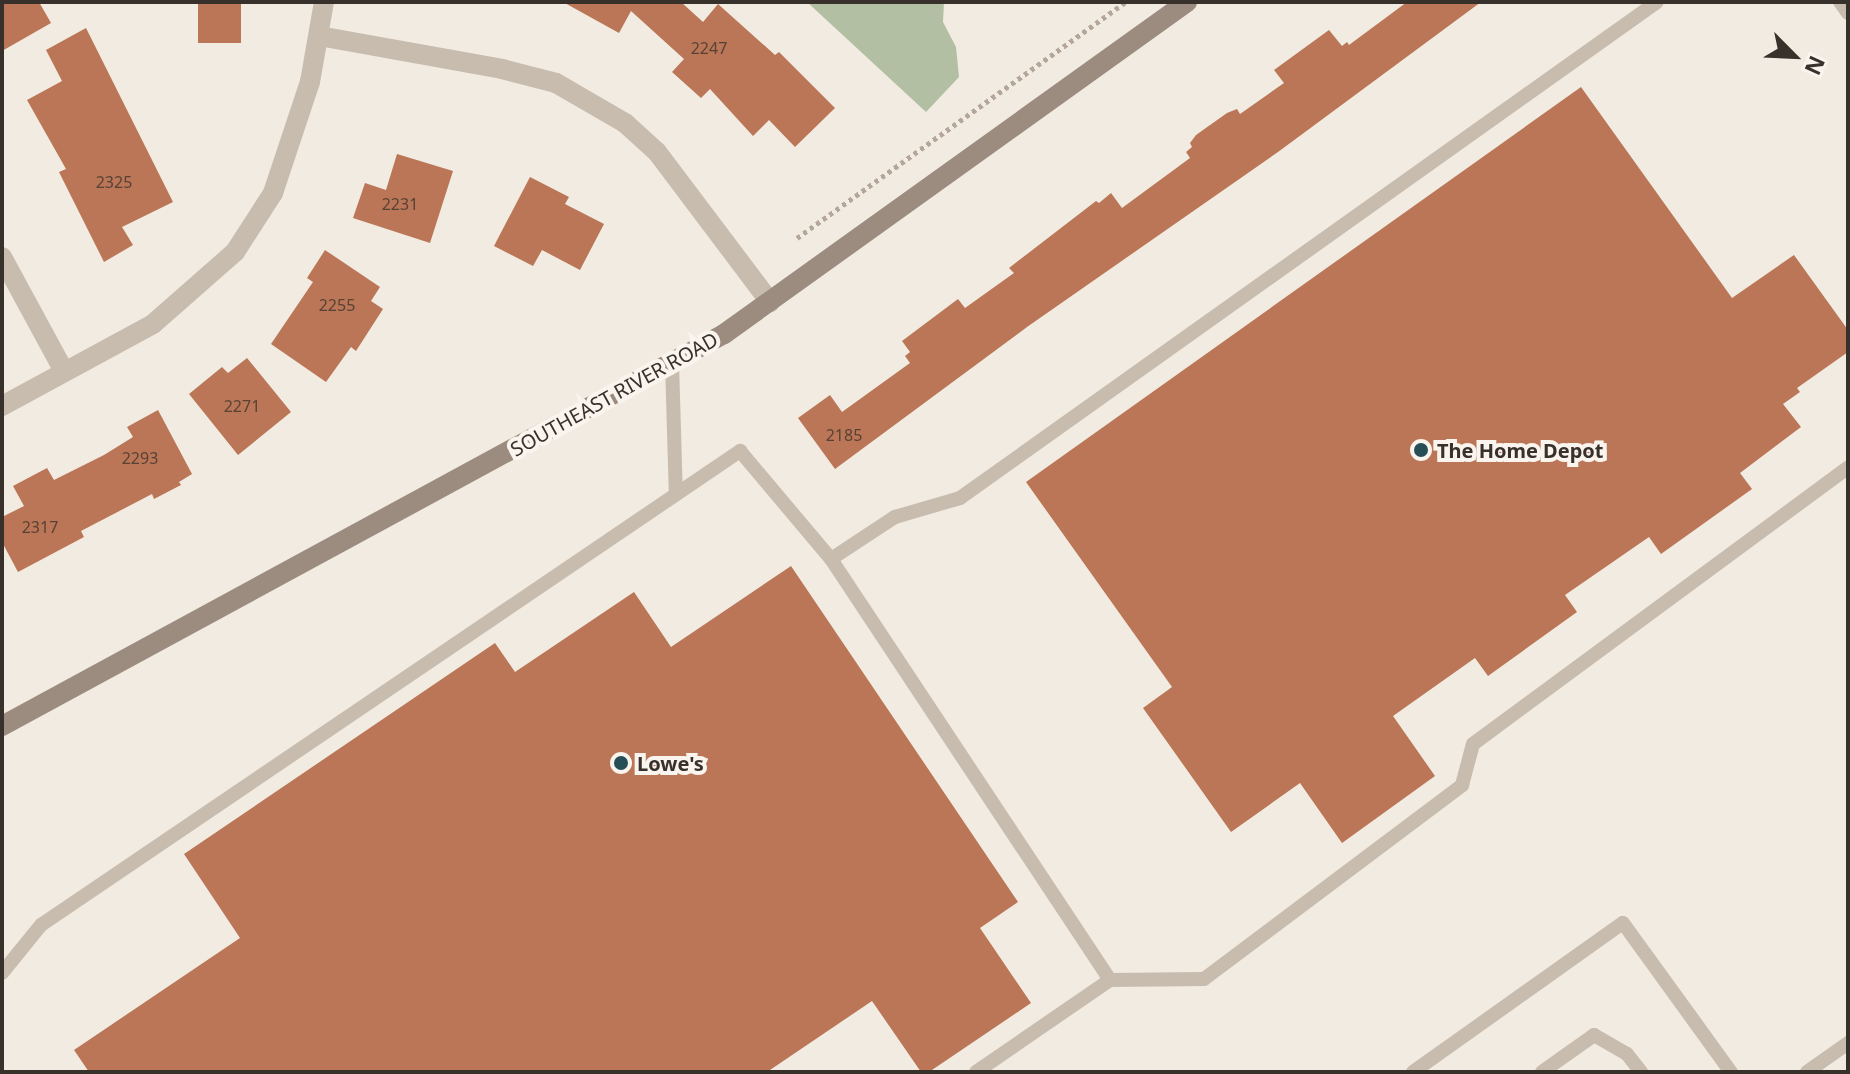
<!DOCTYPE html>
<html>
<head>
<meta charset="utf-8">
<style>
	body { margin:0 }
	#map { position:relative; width:1850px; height:1074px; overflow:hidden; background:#f1ebe1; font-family:"Noto Sans",sans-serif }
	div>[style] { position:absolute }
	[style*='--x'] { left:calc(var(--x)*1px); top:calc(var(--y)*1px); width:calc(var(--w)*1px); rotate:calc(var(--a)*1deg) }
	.green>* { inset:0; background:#b3bfa2 }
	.building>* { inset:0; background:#ba7656; transform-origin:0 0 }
	.path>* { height:5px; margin-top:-2.5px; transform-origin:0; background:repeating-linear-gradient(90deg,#b4a698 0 4px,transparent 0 8px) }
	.service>* { height:14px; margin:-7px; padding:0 7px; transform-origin:7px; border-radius:7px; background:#c8bcae }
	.minor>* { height:20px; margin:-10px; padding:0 10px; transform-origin:10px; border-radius:10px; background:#c8bcae }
	.secondary>* { height:20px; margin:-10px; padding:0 10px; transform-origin:10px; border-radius:10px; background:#9c8c7f }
	.dots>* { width:22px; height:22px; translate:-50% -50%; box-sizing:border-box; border:4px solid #f9f4ed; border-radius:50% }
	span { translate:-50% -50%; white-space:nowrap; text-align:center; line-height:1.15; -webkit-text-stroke:8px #f9f4ed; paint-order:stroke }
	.number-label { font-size:16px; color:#584236 }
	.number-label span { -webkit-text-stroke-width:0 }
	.street-label { font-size:20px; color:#38302b }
	.poi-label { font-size:20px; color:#38302b; font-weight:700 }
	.left { translate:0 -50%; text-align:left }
	.frame { position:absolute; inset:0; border:4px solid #38302b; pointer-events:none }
	.north { position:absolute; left:1754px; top:16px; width:80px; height:80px; -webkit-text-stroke:6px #f9f4ed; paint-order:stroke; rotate:114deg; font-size:22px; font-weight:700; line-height:32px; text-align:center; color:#38302b }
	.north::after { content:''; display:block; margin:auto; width:28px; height:36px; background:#38302b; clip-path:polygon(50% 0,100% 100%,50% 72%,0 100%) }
</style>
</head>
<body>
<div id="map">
	<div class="green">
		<i style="clip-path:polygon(807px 2px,944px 2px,943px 22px,956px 47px,959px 77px,926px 112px)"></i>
	</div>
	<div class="building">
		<i style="clip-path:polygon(2px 2px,39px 2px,51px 23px,2px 51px)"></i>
		<i style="left:198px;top:2px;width:43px;height:41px"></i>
		<i style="clip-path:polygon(563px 2px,681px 2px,703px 22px,718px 4px,775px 55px,779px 52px,835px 108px,795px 147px,769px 120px,753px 136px,710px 89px,701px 98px,672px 72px,684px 59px,631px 11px,619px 33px)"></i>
		<i style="clip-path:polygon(1407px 2px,1481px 2px,1278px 152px,1027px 327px,835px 469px,798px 418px,830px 395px,842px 412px,910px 363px,905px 356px,910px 352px,902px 341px,958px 299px,965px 308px,1014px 273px,1009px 268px,1096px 201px,1099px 203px,1111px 193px,1122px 208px,1190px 158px,1186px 152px,1192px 147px,1190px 143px,1196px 135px,1227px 113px,1237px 109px,1240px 114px,1284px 83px,1274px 70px,1329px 30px,1342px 46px,1347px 42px,1349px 45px)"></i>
		<i style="clip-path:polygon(86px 28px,173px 202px,122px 227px,133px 245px,104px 262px,59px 172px,66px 169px,27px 100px,62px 81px,46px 50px)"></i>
		<i style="clip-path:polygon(1581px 87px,1732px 298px,1794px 255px,1848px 330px,1848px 352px,1797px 388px,1800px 392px,1783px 404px,1801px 427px,1740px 473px,1752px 489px,1661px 554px,1649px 537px,1565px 595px,1577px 612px,1488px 676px,1475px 658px,1393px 716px,1435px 776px,1342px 843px,1300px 783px,1231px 832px,1143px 708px,1172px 687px,1026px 482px)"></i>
		<i style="clip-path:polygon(397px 154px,453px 171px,430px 243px,353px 218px,365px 183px,386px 190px)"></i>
		<i style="clip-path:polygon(530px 177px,569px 197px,565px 204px,604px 224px,580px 270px,542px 250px,533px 266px,494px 246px)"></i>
		<i style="clip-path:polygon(325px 250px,380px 287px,371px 301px,383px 309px,356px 351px,351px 347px,326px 382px,271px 344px,313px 282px,307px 278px)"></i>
		<i style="clip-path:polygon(247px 358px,291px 412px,238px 455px,189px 394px,222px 367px,228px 373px)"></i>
		<i style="clip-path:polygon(158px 410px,192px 474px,179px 482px,181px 485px,154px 499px,152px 494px,81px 531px,84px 537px,18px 572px,2px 542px,2px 517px,24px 506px,13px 486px,47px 468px,54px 480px,104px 455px,133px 437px,127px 427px)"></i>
		<i style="clip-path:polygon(791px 566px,1018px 902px,980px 928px,1031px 1003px,929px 1072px,921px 1072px,872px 1001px,767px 1072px,89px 1072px,74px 1050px,240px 938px,184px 854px,495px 643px,515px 672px,634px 592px,671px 647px)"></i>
	</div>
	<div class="path">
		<i style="--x:797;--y:238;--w:405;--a:-35.7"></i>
	</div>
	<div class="service">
		<i style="--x:1840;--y:2;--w:14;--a:54"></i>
		<i style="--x:672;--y:363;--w:131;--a:88.3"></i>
		<i style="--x:831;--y:559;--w:505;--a:56.47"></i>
		<i style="--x:2;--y:973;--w:62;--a:-50.9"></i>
		<i style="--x:41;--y:925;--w:845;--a:-34.14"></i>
		<i style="--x:740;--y:451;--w:141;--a:49.9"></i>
		<i style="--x:831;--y:559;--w:77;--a:-33.3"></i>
		<i style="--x:895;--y:517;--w:68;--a:-16.3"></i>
		<i style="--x:960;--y:498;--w:855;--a:-35.44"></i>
		<i style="--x:976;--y:1072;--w:163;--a:-34.5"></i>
		<i style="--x:1110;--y:980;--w:94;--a:-0.6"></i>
		<i style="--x:1204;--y:979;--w:323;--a:-36.9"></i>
		<i style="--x:1462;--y:785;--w:42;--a:-75"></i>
		<i style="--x:1473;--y:744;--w:466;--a:-36.4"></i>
		<i style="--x:1413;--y:1072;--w:257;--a:-35.4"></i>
		<i style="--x:1623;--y:923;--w:184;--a:54.1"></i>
		<i style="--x:1542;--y:1072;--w:64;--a:-35.4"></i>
		<i style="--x:1594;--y:1035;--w:38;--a:30"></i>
		<i style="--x:1627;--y:1054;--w:23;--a:52"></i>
		<i style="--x:1807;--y:1072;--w:50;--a:-35.3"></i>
	</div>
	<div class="minor">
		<i style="--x:319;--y:36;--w:186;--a:10.2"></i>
		<i style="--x:502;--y:69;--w:56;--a:14.5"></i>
		<i style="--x:556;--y:83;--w:80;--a:30.1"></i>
		<i style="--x:625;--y:123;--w:43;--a:42.2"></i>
		<i style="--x:657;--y:152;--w:188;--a:53"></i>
		<i style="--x:2;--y:257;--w:130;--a:61.5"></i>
		<i style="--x:2;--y:406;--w:172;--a:-28.5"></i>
		<i style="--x:153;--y:324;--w:109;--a:-41.3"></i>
		<i style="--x:235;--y:252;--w:70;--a:-57.2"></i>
		<i style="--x:273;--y:193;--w:117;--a:-71.6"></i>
		<i style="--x:310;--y:82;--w:81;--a:-80.1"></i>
	</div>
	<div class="secondary">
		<i style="--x:2;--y:726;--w:822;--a:-28.5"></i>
		<i style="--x:724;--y:334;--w:570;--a:-35.64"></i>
	</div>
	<div class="dots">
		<i style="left:1421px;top:450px;background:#254e55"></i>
		<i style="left:621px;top:763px;background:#254e55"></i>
	</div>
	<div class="number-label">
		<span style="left:709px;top:48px">2247</span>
		<span style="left:114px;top:182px">2325</span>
		<span style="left:400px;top:204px">2231</span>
		<span style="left:337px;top:305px">2255</span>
		<span style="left:242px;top:406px">2271</span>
		<span style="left:844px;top:435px">2185</span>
		<span style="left:140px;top:458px">2293</span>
		<span style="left:40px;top:527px">2317</span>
	</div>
	<div class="street-label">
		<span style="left:614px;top:394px;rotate:-29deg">SOUTHEAST RIVER ROAD</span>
	</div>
	<div class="poi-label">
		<span class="left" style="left:1437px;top:450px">The Home Depot</span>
		<span class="left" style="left:637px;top:763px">Lowe's</span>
	</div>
	<div class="frame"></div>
	<div class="north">N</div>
</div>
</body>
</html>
